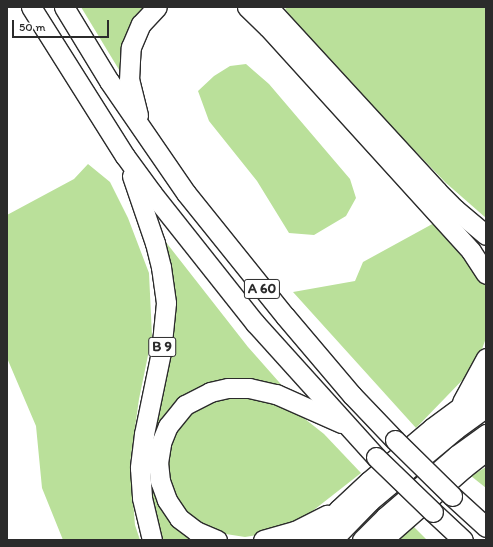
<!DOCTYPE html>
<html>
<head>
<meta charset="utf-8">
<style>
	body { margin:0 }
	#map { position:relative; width:493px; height:547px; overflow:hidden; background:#fff; font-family:Itim,sans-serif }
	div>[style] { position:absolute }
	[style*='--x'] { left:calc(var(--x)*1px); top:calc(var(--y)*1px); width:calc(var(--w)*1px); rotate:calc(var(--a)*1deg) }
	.green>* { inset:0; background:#bae09a }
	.roads { filter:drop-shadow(1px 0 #2b2b2b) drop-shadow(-1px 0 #2b2b2b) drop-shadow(0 1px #2b2b2b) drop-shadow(0 -1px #2b2b2b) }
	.highway>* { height:19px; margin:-9.5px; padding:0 9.5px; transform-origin:9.5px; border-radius:9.5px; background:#fff }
	.bridges { filter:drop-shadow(1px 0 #2b2b2b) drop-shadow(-1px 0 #2b2b2b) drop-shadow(0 1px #2b2b2b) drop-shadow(0 -1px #2b2b2b) }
	.highway-bridge>* { height:19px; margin:-9.5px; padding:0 9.5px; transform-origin:9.5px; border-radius:9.5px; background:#fff }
	span { translate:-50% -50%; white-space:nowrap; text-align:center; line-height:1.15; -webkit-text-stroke:3.5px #fff; paint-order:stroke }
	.shield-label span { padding:1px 3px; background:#fff; border:1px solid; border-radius:3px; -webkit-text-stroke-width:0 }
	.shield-label { font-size:14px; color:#2b2b2b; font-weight:700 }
	.frame { position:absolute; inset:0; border:8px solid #2b2b2b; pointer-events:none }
	.scale { position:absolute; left:12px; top:20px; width:97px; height:18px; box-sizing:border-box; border:2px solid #2b2b2b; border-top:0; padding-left:5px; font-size:12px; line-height:14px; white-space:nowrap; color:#2b2b2b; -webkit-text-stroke:3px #fff; paint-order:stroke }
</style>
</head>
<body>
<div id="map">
	<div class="green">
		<i style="clip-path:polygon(81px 7px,146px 7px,121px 73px)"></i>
		<i style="clip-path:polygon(288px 7px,486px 7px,486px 218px,446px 183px,325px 58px,285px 9px)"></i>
		<i style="clip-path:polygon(246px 64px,269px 84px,350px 179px,356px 198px,346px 216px,314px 235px,289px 233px,257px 181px,209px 121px,198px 91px,214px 76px,230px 66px)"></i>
		<i style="clip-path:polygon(88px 164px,110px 182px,128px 218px,149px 273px,152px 336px,139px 399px,130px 463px,135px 525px,140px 540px,63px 540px,42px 488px,36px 426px,7px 358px,7px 215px,74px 179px)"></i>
		<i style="clip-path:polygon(436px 222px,465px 249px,486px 285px,486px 338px,476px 366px,416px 428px,293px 292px,355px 281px,363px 262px)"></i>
		<i style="clip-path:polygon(165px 241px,248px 347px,286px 390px,211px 384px,149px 452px,160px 242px)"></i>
		<i style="clip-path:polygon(210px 397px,264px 398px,300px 415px,324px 434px,361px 473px,310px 513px,289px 525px,269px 533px,245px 537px,213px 532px,182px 510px,168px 483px,167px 445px,179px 422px)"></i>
		<i style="clip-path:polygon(486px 467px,486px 488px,471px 476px)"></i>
		<i style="clip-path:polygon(147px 471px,154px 491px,196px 540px,160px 540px,154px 523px)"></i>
		<i style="clip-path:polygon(411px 524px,427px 540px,395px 540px)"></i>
	</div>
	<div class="roads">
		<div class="highway">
			<i style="--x:31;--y:7;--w:176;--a:57.8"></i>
			<i style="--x:125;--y:156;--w:46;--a:53.9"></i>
			<i style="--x:152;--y:193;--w:166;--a:51.6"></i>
			<i style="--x:255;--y:323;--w:181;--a:47.9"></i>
			<i style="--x:64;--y:7;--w:87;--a:58.7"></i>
			<i style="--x:109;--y:81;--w:136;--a:55.5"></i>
			<i style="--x:186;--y:193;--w:158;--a:51.2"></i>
			<i style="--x:285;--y:316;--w:104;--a:49.7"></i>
			<i style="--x:352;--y:395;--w:62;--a:46.3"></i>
			<i style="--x:247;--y:7;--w:29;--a:44"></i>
			<i style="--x:268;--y:27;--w:302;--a:47.8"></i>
			<i style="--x:471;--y:251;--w:27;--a:57"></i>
			<i style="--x:268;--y:7;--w:250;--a:47.4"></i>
			<i style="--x:437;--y:191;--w:25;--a:45"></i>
			<i style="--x:455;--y:209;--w:40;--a:40"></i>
			<i style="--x:138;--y:115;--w:36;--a:-104"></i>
			<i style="--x:129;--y:80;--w:33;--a:-87"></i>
			<i style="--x:131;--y:47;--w:25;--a:-67"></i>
			<i style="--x:141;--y:24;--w:23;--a:-47"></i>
			<i style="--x:132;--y:176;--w:71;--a:71.1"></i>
			<i style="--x:155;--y:243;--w:25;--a:76"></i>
			<i style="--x:161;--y:267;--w:36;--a:82"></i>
			<i style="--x:166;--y:303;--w:49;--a:95.8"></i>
			<i style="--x:161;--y:352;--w:84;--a:101.7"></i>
			<i style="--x:144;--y:434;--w:34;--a:97"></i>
			<i style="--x:140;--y:468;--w:30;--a:86"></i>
			<i style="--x:142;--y:498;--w:43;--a:76.6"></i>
			<i style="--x:462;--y:402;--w:50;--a:-61.4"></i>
			<i style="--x:452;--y:496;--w:46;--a:42.4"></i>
			<i style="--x:433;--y:512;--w:41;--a:43"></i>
			<i style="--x:217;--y:540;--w:23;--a:-157"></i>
			<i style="--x:196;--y:531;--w:21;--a:-143"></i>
			<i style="--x:179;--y:518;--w:22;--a:-124"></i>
			<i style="--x:167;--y:500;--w:20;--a:-110"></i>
			<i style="--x:160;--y:481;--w:18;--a:-96"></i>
			<i style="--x:158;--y:463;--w:20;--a:-81"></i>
			<i style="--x:161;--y:443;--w:18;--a:-68"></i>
			<i style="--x:168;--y:426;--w:27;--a:-51"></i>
			<i style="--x:185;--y:405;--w:28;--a:-27"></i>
			<i style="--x:210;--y:392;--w:18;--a:-13"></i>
			<i style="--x:228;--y:388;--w:21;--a:0"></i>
			<i style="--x:249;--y:388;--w:28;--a:13"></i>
			<i style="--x:276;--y:394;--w:71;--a:24"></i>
			<i style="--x:263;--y:540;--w:33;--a:-16"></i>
			<i style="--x:295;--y:531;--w:36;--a:-27"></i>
			<i style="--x:310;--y:540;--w:42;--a:-46.9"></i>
			<i style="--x:339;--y:509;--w:41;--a:-43"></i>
			<i style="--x:369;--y:481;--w:82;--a:-40.1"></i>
			<i style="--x:432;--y:428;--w:67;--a:-36.5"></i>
			<i style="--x:332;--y:540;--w:54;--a:-45.7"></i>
			<i style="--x:370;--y:501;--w:112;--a:-39.9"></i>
			<i style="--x:456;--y:429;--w:37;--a:-36"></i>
			<i style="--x:362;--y:540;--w:33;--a:-45"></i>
			<i style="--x:385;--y:517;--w:95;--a:-40.7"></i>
			<i style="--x:457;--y:455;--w:36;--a:-36"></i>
			<i style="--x:382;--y:540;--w:109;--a:-41.3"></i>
			<i style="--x:464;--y:468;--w:28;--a:-38"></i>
		</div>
	</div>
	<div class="bridges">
		<div class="highway-bridge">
			<i style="--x:395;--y:440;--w:80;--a:44.5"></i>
			<i style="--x:376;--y:457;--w:79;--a:44"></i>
		</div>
	</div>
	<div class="shield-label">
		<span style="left:262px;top:289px">A 60</span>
		<span style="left:162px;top:347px">B 9</span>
	</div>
	<div class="frame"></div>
	<div class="scale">50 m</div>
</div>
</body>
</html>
